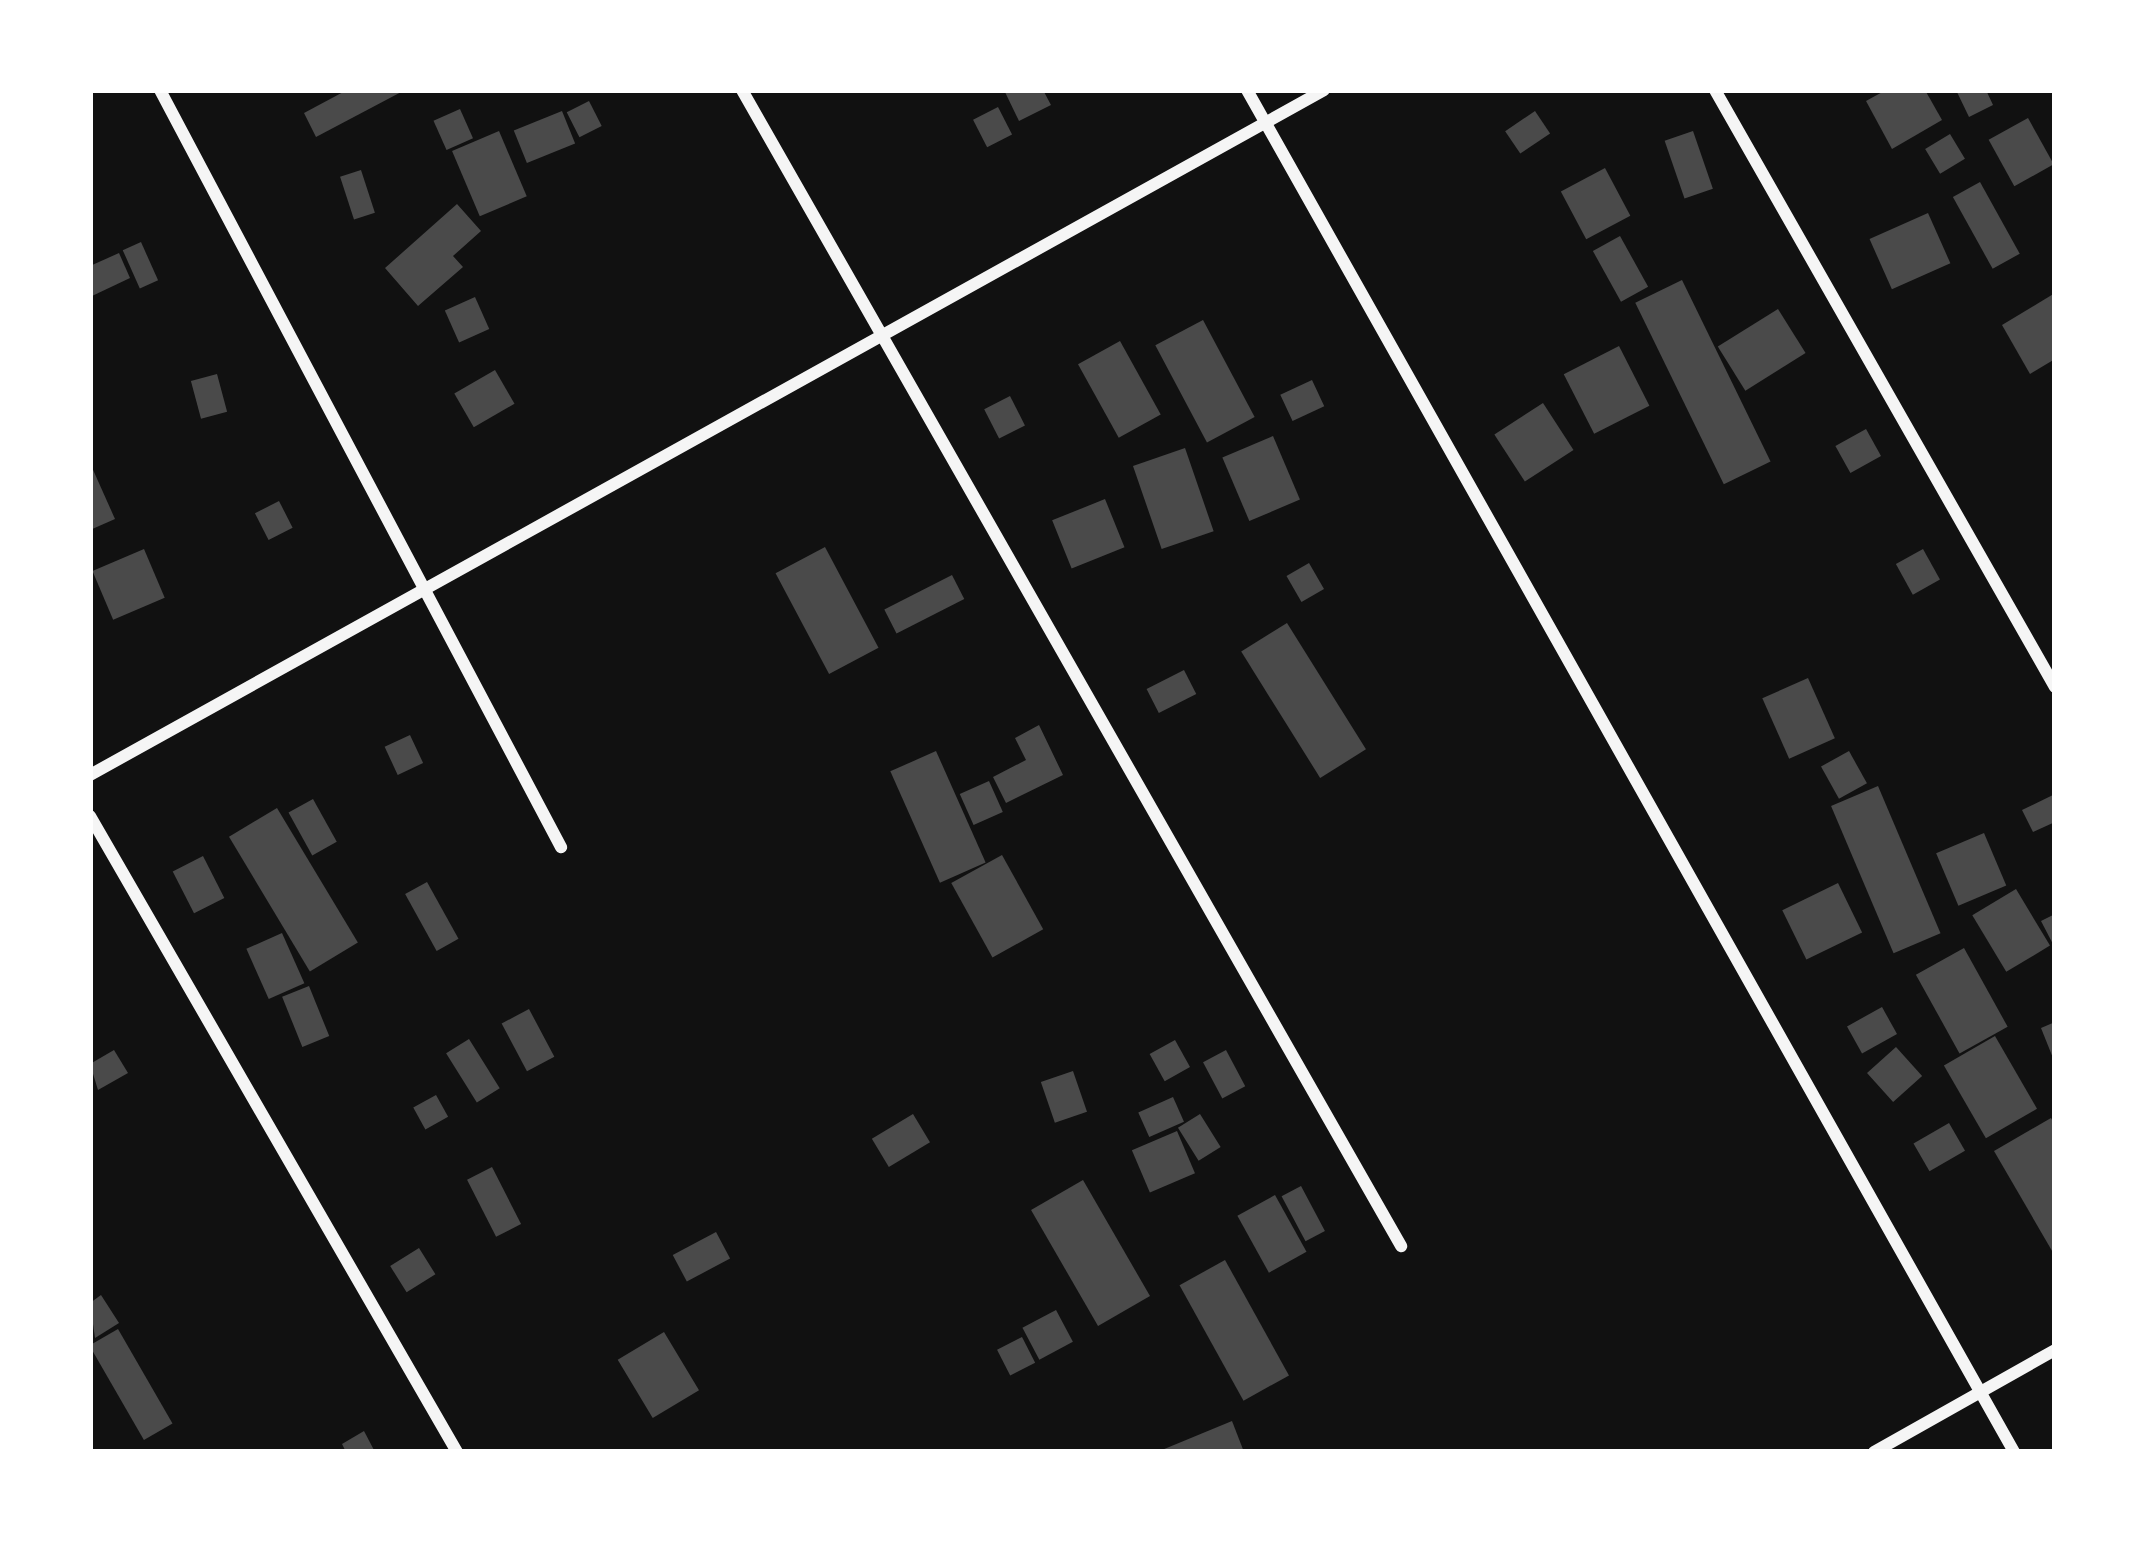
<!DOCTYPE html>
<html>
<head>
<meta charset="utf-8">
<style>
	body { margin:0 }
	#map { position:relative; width:2145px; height:1542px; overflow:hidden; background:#111; font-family:Bitter,serif }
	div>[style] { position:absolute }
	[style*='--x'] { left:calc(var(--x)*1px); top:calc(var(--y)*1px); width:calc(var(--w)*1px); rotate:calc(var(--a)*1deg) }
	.building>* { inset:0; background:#4a4a4a; transform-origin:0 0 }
	.minor>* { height:12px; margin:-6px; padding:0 6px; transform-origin:6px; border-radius:6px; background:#f5f5f5 }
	span { translate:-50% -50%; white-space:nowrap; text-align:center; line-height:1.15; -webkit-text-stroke:12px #fff; paint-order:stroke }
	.frame { position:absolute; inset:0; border:93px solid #fff; pointer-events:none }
</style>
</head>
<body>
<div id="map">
	<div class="building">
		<i style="clip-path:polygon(347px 90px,405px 90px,316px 137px,304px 113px)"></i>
		<i style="clip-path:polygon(1004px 90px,1043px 90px,1051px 105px,1019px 121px)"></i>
		<i style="clip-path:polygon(1886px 90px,1925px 90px,1942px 120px,1892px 149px,1866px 101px)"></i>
		<i style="clip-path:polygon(1956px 90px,1986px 90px,1993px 105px,1969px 117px)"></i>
		<i style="left:589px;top:101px;width:28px;height:25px;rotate:63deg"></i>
		<i style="left:998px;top:107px;width:31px;height:28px;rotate:63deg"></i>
		<i style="left:460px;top:109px;width:32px;height:29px;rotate:66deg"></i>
		<i style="left:562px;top:111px;width:35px;height:52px;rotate:68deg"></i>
		<i style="left:1535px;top:111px;width:27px;height:36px;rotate:56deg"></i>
		<i style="left:2028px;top:118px;width:53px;height:45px;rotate:61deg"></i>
		<i style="left:499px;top:131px;width:71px;height:51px;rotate:67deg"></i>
		<i style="left:1693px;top:131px;width:61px;height:30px;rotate:71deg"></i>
		<i style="left:1950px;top:134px;width:29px;height:29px;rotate:59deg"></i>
		<i style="left:1605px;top:168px;width:54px;height:50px;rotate:62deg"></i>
		<i style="left:361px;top:170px;width:45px;height:22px;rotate:72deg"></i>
		<i style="left:1980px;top:182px;width:82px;height:31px;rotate:61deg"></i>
		<i style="clip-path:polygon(457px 204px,481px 231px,453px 256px,463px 267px,418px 306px,385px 268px)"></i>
		<i style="left:1928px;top:213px;width:55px;height:64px;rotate:66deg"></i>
		<i style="left:1620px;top:236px;width:58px;height:31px;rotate:61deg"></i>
		<i style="left:141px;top:242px;width:42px;height:20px;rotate:66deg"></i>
		<i style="clip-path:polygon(119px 253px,130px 278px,92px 296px,90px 266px)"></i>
		<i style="left:1682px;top:280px;width:202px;height:52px;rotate:64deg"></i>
		<i style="clip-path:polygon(2055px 293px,2055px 359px,2030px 374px,2002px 325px)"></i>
		<i style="left:475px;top:297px;width:35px;height:33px;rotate:66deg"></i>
		<i style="left:1778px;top:309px;width:52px;height:71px;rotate:58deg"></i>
		<i style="left:1203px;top:320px;width:110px;height:54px;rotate:62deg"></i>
		<i style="left:1120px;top:341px;width:84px;height:48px;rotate:61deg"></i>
		<i style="left:1619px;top:346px;width:67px;height:62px;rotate:63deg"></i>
		<i style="left:495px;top:370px;width:39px;height:47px;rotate:60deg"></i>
		<i style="left:217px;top:374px;width:39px;height:27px;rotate:75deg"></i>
		<i style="left:1312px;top:380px;width:29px;height:35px;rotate:65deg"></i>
		<i style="left:1010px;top:396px;width:33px;height:29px;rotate:63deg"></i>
		<i style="left:1543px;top:403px;width:56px;height:58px;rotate:57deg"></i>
		<i style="left:1866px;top:429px;width:31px;height:35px;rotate:61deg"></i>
		<i style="left:1273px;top:436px;width:69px;height:55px;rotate:67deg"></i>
		<i style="left:1185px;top:448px;width:88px;height:55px;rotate:71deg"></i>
		<i style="clip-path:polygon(90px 463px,115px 519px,90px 530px)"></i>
		<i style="left:1105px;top:499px;width:52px;height:57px;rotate:68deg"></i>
		<i style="left:279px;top:501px;width:30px;height:27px;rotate:63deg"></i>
		<i style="left:825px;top:547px;width:114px;height:56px;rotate:62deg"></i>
		<i style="left:144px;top:549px;width:53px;height:56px;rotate:67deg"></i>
		<i style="left:1923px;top:549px;width:35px;height:31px;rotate:61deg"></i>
		<i style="left:1309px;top:563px;width:30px;height:26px;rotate:60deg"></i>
		<i style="left:952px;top:575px;width:27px;height:76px;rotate:63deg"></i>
		<i style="left:1287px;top:623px;width:149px;height:54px;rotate:58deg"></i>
		<i style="left:1184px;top:670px;width:27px;height:42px;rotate:63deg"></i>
		<i style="left:1808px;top:678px;width:66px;height:50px;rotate:66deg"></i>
		<i style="clip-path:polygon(1039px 725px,1063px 775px,1006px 803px,993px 777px,1026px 760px,1015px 738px)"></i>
		<i style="left:410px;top:735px;width:31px;height:28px;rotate:65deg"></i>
		<i style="left:936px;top:751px;width:122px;height:50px;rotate:66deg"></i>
		<i style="left:1849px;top:751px;width:37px;height:32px;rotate:61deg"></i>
		<i style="left:989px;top:781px;width:34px;height:32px;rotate:66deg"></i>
		<i style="left:1878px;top:786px;width:160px;height:51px;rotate:67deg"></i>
		<i style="clip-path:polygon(2055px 794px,2055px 822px,2033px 832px,2022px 810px)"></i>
		<i style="left:313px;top:799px;width:49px;height:28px;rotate:61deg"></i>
		<i style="left:277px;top:808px;width:157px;height:56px;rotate:59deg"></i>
		<i style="left:1984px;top:833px;width:57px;height:52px;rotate:67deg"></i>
		<i style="left:1002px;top:855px;width:85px;height:58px;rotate:61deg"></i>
		<i style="left:203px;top:856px;width:47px;height:34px;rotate:63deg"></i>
		<i style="left:427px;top:882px;width:65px;height:25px;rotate:61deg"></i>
		<i style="left:1838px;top:883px;width:55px;height:62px;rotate:64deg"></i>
		<i style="left:2016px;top:889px;width:66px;height:51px;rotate:59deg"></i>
		<i style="clip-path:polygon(2055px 914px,2055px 948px,2041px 921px)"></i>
		<i style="left:282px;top:933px;width:55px;height:39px;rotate:66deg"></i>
		<i style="left:1964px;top:948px;width:90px;height:55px;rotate:61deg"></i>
		<i style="left:309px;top:986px;width:54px;height:29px;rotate:68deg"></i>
		<i style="left:1882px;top:1007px;width:31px;height:40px;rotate:61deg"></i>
		<i style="left:529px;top:1009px;width:54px;height:31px;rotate:62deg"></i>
		<i style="clip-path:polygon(2055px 1022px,2055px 1063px,2041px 1028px)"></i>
		<i style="left:1995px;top:1036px;width:84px;height:59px;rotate:60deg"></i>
		<i style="left:469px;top:1039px;width:58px;height:27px;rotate:58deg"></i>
		<i style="left:1175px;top:1040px;width:31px;height:29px;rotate:61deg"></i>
		<i style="left:1896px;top:1047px;width:39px;height:39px;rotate:48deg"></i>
		<i style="clip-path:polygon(114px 1050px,128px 1073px,98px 1090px,90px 1064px)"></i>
		<i style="left:1226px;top:1050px;width:41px;height:26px;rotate:62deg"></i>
		<i style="left:1073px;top:1071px;width:43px;height:34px;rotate:71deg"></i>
		<i style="left:436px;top:1095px;width:25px;height:26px;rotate:61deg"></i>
		<i style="left:1173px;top:1097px;width:27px;height:38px;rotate:66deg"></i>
		<i style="left:913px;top:1114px;width:33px;height:48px;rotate:59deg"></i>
		<i style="left:1200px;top:1114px;width:39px;height:26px;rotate:58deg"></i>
		<i style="clip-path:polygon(2051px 1118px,2055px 1125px,2055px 1256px,1994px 1151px)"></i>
		<i style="left:1949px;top:1123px;width:32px;height:41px;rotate:60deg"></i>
		<i style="left:1177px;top:1131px;width:46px;height:49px;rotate:67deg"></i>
		<i style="left:492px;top:1167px;width:64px;height:28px;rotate:63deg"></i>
		<i style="left:1083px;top:1180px;width:134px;height:60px;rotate:60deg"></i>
		<i style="left:1301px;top:1186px;width:51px;height:22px;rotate:62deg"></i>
		<i style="left:1275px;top:1195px;width:65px;height:43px;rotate:61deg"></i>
		<i style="left:716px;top:1232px;width:30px;height:49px;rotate:62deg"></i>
		<i style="left:419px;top:1248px;width:31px;height:34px;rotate:58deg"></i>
		<i style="left:1225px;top:1260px;width:132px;height:52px;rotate:61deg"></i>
		<i style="clip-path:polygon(101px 1295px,119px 1323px,95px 1338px,90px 1303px)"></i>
		<i style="left:1056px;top:1310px;width:36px;height:38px;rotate:62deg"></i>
		<i style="left:118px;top:1329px;width:109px;height:33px;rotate:60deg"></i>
		<i style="left:664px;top:1332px;width:68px;height:54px;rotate:59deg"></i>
		<i style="left:1022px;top:1337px;width:29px;height:28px;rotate:63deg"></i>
		<i style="clip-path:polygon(1232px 1421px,1244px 1452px,1157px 1452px)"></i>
		<i style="clip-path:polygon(364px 1431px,375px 1452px,346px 1452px,342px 1444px)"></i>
	</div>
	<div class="minor">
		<i style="--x:160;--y:90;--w:857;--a:62.09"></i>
		<i style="--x:742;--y:90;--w:1331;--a:60.31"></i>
		<i style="--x:1247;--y:90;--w:1563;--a:60.61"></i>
		<i style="--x:1715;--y:90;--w:687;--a:60.34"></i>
		<i style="--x:90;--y:775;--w:1411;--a:-29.03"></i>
		<i style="--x:90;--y:816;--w:734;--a:60.01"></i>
		<i style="--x:1874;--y:1452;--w:208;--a:-29.4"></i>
	</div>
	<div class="frame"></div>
</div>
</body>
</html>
